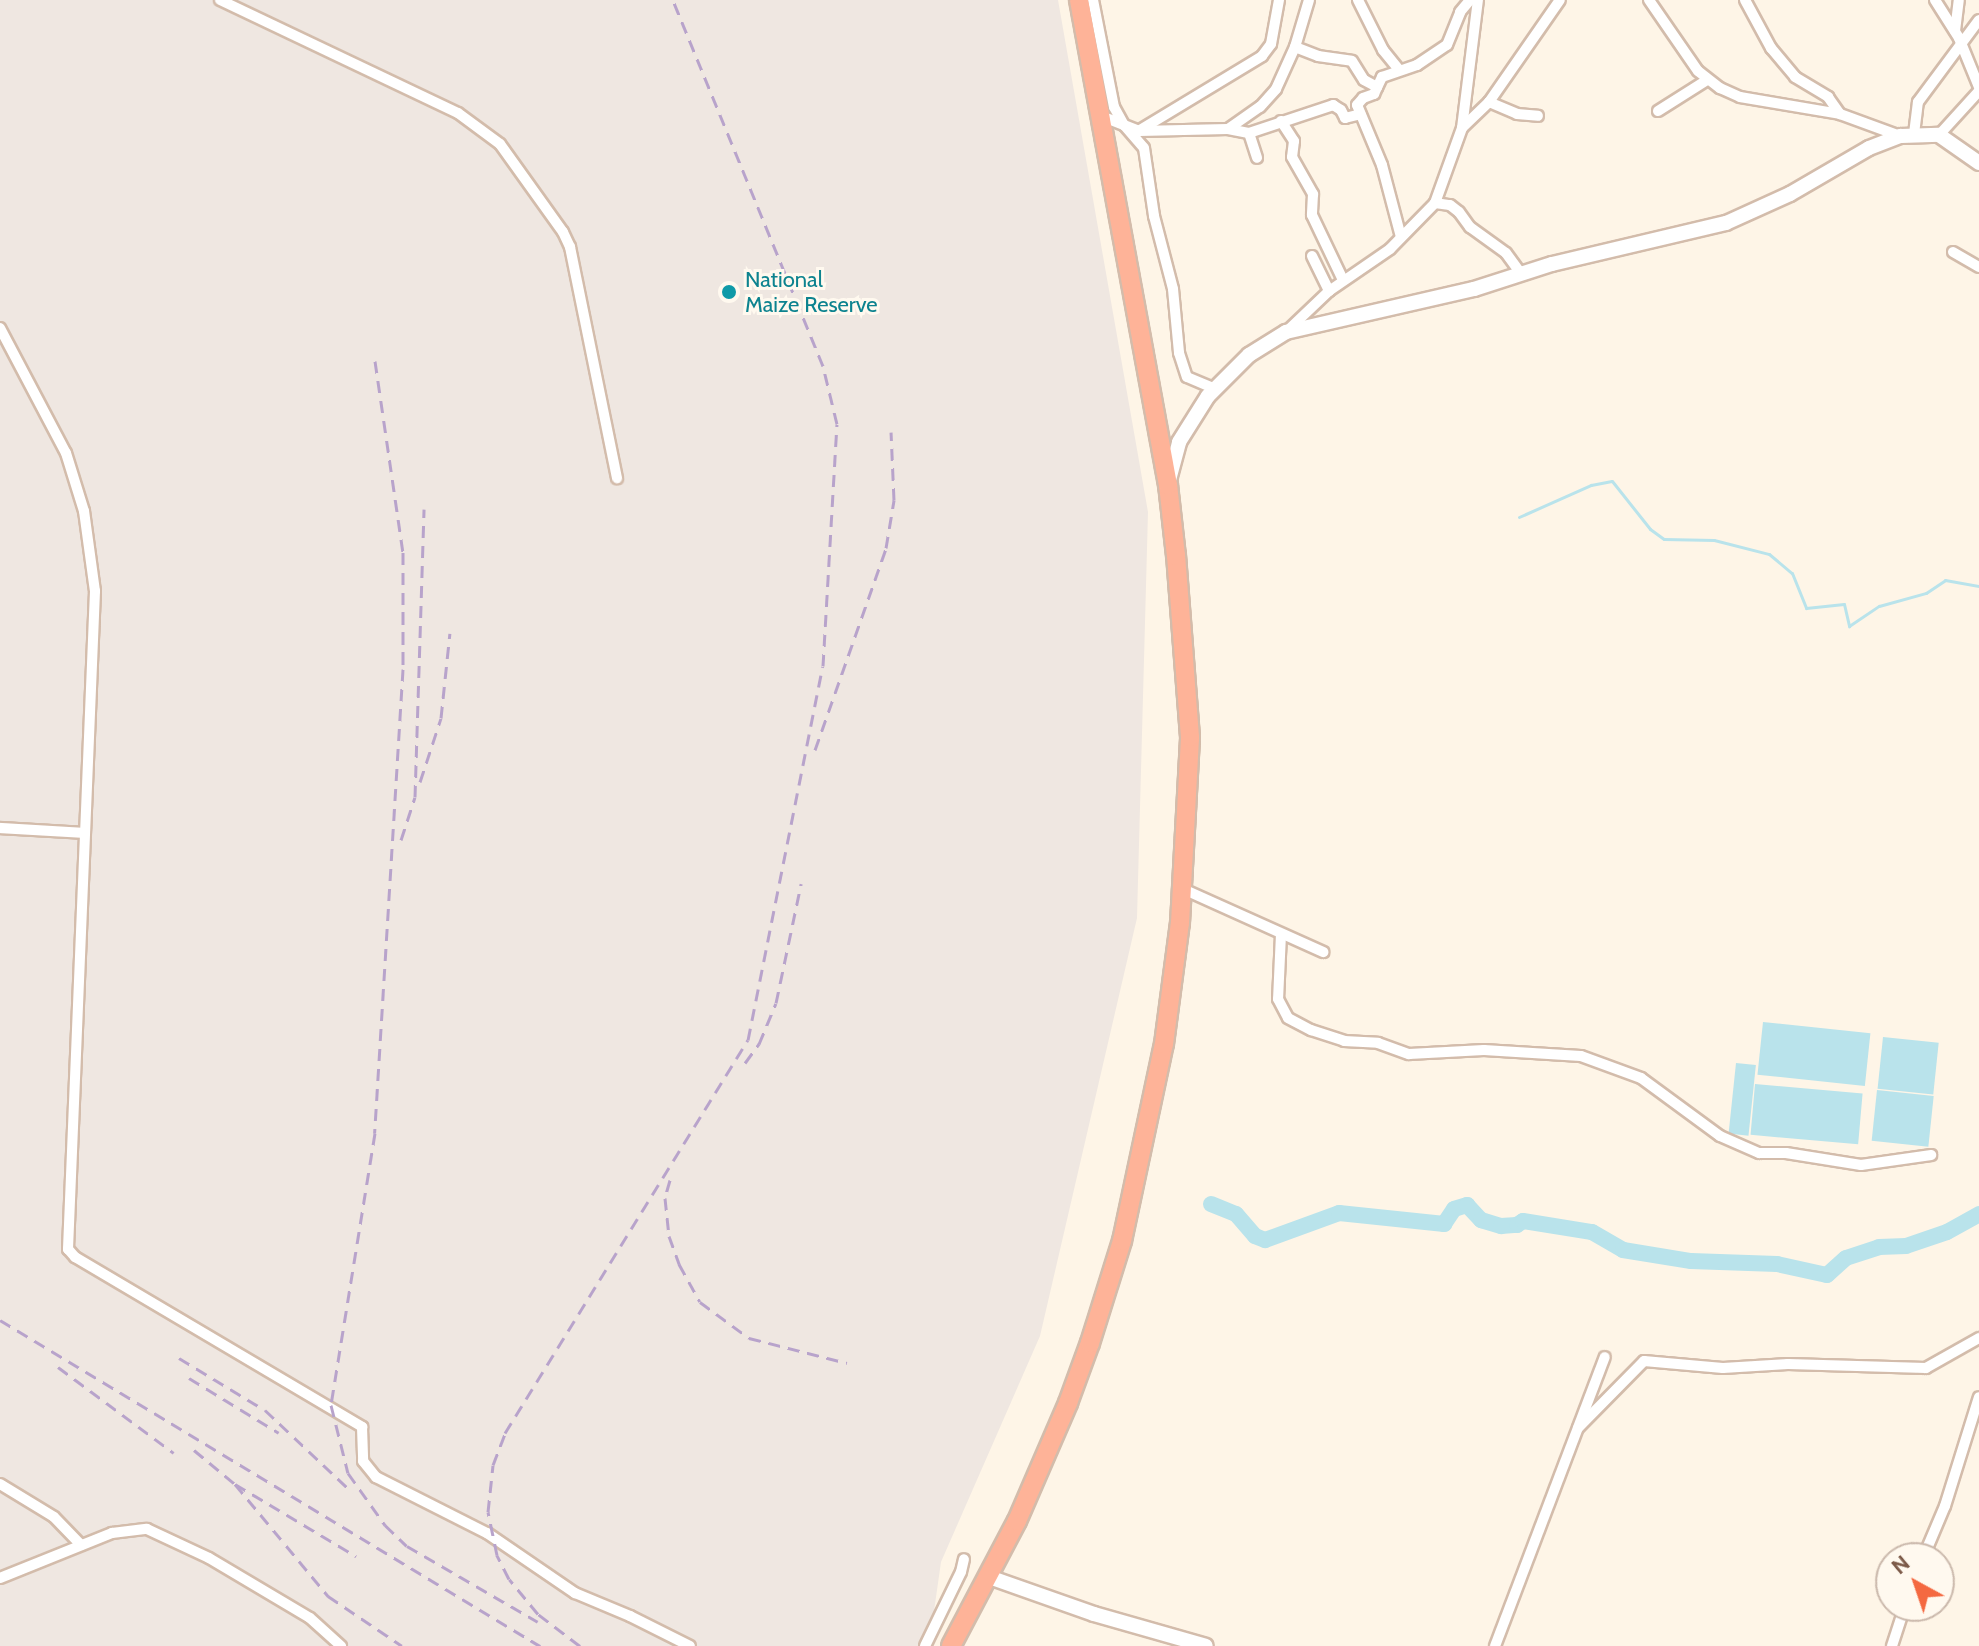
<!DOCTYPE html>
<html>
<head>
<meta charset="utf-8">
<style>
	body { margin:0 }
	#map { position:relative; width:1979px; height:1646px; overflow:hidden; background:#fef5e7; font-family:Cabin,sans-serif }
	div>[style] { position:absolute }
	[style*='--x'] { left:calc(var(--x)*1px); top:calc(var(--y)*1px); width:calc(var(--w)*1px); rotate:calc(var(--a)*1deg) }
	.industrial>* { inset:0; background:#efe7e1 }
	.water>* { inset:0; background:#b9e3eb; transform-origin:0 0 }
	.stream>* { height:3px; margin:-1.5px; padding:0 1.5px; transform-origin:1.5px; border-radius:1.5px; background:#b9e3eb }
	.river>* { height:16px; margin:-8px; padding:0 8px; transform-origin:8px; border-radius:8px; background:#b9e3eb }
	.roads { filter:drop-shadow(2px 0 #d3bcab) drop-shadow(-2px 0 #d3bcab) drop-shadow(0 2px #d3bcab) drop-shadow(0 -2px #d3bcab) }
	.street>* { height:10px; margin:-5px; padding:0 5px; transform-origin:5px; border-radius:5px; background:#fff }
	.secondary>* { height:14px; margin:-7px; padding:0 7px; transform-origin:7px; border-radius:7px; background:#fff }
	.highway>* { height:18px; margin:-9px; padding:0 9px; transform-origin:9px; border-radius:9px; background:#feb398 }
	.rail>* { height:3px; margin-top:-1.5px; transform-origin:0; background:repeating-linear-gradient(90deg,#b8a3cb 0 12px,transparent 0 20px) }
	.dots>* { width:22px; height:22px; translate:-50% -50%; box-sizing:border-box; border:4px solid #fff9ef; border-radius:50% }
	span { translate:-50% -50%; white-space:nowrap; text-align:center; line-height:1.15; -webkit-text-stroke:6px #fff9ef; paint-order:stroke }
	.culture-label { font-size:22px; color:#0d838f }
	.left { translate:0 -50%; text-align:left }
	.north { position:absolute; left:1875px; top:1542px; width:80px; height:80px; box-sizing:border-box; background:#fff9ef; border:2px solid #cbb9ac; border-radius:50%; rotate:320deg; font-size:22px; font-weight:700; line-height:32px; text-align:center; color:#7c5a48 }
	.north::after { content:''; display:block; margin:auto; width:28px; height:36px; background:#f46941; clip-path:polygon(50% 0,100% 100%,50% 72%,0 100%) }
</style>
</head>
<body>
<div id="map">
	<div class="industrial">
		<i style="clip-path:polygon(0 0,1058px 0,1148px 512px,1137px 918px,1040px 1336px,941px 1562px,929px 1646px,0 1646px)"></i>
	</div>
	<div class="water">
		<i style="left:1763px;top:1022px;width:108px;height:53px;rotate:6deg"></i>
		<i style="left:1883px;top:1037px;width:56px;height:52px;rotate:6deg"></i>
		<i style="left:1736px;top:1063px;width:20px;height:71px;rotate:6deg"></i>
		<i style="left:1755px;top:1084px;width:108px;height:51px;rotate:5deg"></i>
		<i style="left:1877px;top:1090px;width:57px;height:51px;rotate:6deg"></i>
	</div>
	<div class="stream">
		<i style="--x:1519;--y:517;--w:79;--a:-24"></i>
		<i style="--x:1591;--y:485;--w:21;--a:-11"></i>
		<i style="--x:1612;--y:481;--w:61;--a:51.6"></i>
		<i style="--x:1650;--y:529;--w:17;--a:36"></i>
		<i style="--x:1664;--y:539;--w:50;--a:1.1"></i>
		<i style="--x:1714;--y:540;--w:57;--a:14.3"></i>
		<i style="--x:1769;--y:554;--w:30;--a:40"></i>
		<i style="--x:1792;--y:573;--w:38;--a:68"></i>
		<i style="--x:1806;--y:608;--w:38;--a:-6"></i>
		<i style="--x:1844;--y:604;--w:23;--a:77"></i>
		<i style="--x:1849;--y:626;--w:36;--a:-34"></i>
		<i style="--x:1879;--y:606;--w:49;--a:-15.5"></i>
		<i style="--x:1926;--y:593;--w:23;--a:-34"></i>
		<i style="--x:1945;--y:580;--w:35;--a:10"></i>
	</div>
	<div class="river">
		<i style="--x:1211;--y:1204;--w:27;--a:22"></i>
		<i style="--x:1236;--y:1214;--w:29;--a:49"></i>
		<i style="--x:1255;--y:1236;--w:11;--a:22"></i>
		<i style="--x:1265;--y:1240;--w:79;--a:-20"></i>
		<i style="--x:1339;--y:1213;--w:106;--a:6"></i>
		<i style="--x:1444;--y:1224;--w:18;--a:-56"></i>
		<i style="--x:1454;--y:1209;--w:14;--a:-17"></i>
		<i style="--x:1467;--y:1205;--w:21;--a:47"></i>
		<i style="--x:1481;--y:1220;--w:21;--a:17"></i>
		<i style="--x:1501;--y:1226;--w:16;--a:-4"></i>
		<i style="--x:1517;--y:1225;--w:7;--a:-34"></i>
		<i style="--x:1523;--y:1221;--w:70;--a:9.1"></i>
		<i style="--x:1592;--y:1232;--w:36;--a:30"></i>
		<i style="--x:1623;--y:1250;--w:69;--a:9.2"></i>
		<i style="--x:1691;--y:1261;--w:86;--a:2"></i>
		<i style="--x:1777;--y:1264;--w:51;--a:12.4"></i>
		<i style="--x:1827;--y:1275;--w:25;--a:-42"></i>
		<i style="--x:1846;--y:1258;--w:35;--a:-18"></i>
		<i style="--x:1879;--y:1247;--w:27;--a:-2"></i>
		<i style="--x:1906;--y:1246;--w:43;--a:-18.9"></i>
		<i style="--x:1947;--y:1232;--w:37;--a:-29"></i>
	</div>
	<div class="roads">
		<div class="street">
			<i style="--x:220;--y:0;--w:263;--a:25.4"></i>
			<i style="--x:458;--y:113;--w:52;--a:36.4"></i>
			<i style="--x:500;--y:144;--w:108;--a:54.4"></i>
			<i style="--x:563;--y:232;--w:17;--a:65"></i>
			<i style="--x:570;--y:247;--w:236;--a:78.5"></i>
			<i style="--x:1093;--y:0;--w:109;--a:78.9"></i>
			<i style="--x:1114;--y:107;--w:21;--a:61"></i>
			<i style="--x:1124;--y:125;--w:30;--a:49"></i>
			<i style="--x:1144;--y:148;--w:69;--a:81.6"></i>
			<i style="--x:1154;--y:216;--w:75;--a:75.4"></i>
			<i style="--x:1173;--y:289;--w:64;--a:84.6"></i>
			<i style="--x:1179;--y:353;--w:25;--a:72"></i>
			<i style="--x:1187;--y:377;--w:30;--a:23"></i>
			<i style="--x:1358;--y:0;--w:56;--a:63.4"></i>
			<i style="--x:1383;--y:50;--w:26;--a:51"></i>
			<i style="--x:1649;--y:0;--w:86;--a:55.4"></i>
			<i style="--x:1698;--y:71;--w:28;--a:38"></i>
			<i style="--x:1720;--y:88;--w:22;--a:24"></i>
			<i style="--x:1740;--y:97;--w:101;--a:9.6"></i>
			<i style="--x:1840;--y:114;--w:64;--a:20.1"></i>
			<i style="--x:1745;--y:0;--w:55;--a:61.6"></i>
			<i style="--x:1771;--y:48;--w:38;--a:50"></i>
			<i style="--x:1795;--y:77;--w:39;--a:31"></i>
			<i style="--x:1828;--y:97;--w:21;--a:55"></i>
			<i style="--x:1935;--y:0;--w:45;--a:57.7"></i>
			<i style="--x:1959;--y:38;--w:53;--a:67.8"></i>
			<i style="--x:1955;--y:31;--w:31;--a:-83"></i>
			<i style="--x:1295;--y:47;--w:25;--a:21"></i>
			<i style="--x:1318;--y:56;--w:34;--a:8"></i>
			<i style="--x:1352;--y:61;--w:22;--a:58"></i>
			<i style="--x:1364;--y:80;--w:15;--a:28"></i>
			<i style="--x:1489;--y:102;--w:30;--a:23"></i>
			<i style="--x:1517;--y:114;--w:21;--a:5"></i>
			<i style="--x:1658;--y:111;--w:58;--a:-32.3"></i>
			<i style="--x:1101;--y:116;--w:41;--a:21.5"></i>
			<i style="--x:1139;--y:131;--w:89;--a:-1.3"></i>
			<i style="--x:1228;--y:129;--w:21;--a:11"></i>
			<i style="--x:1249;--y:133;--w:89;--a:-18.4"></i>
			<i style="--x:1333;--y:105;--w:9;--a:32"></i>
			<i style="--x:1341;--y:110;--w:9;--a:63"></i>
			<i style="--x:1345;--y:118;--w:16;--a:-14"></i>
			<i style="--x:1281;--y:121;--w:24;--a:57"></i>
			<i style="--x:1294;--y:141;--w:16;--a:97"></i>
			<i style="--x:1292;--y:157;--w:43;--a:60.4"></i>
			<i style="--x:1313;--y:194;--w:21;--a:93"></i>
			<i style="--x:1312;--y:215;--w:72;--a:64.5"></i>
			<i style="--x:1462;--y:128;--w:129;--a:-82.9"></i>
			<i style="--x:1228;--y:129;--w:39;--a:-35"></i>
			<i style="--x:1260;--y:107;--w:24;--a:-48"></i>
			<i style="--x:1276;--y:89;--w:46;--a:-65.7"></i>
			<i style="--x:1295;--y:47;--w:49;--a:-73.4"></i>
			<i style="--x:1140;--y:130;--w:143;--a:-31.2"></i>
			<i style="--x:1262;--y:56;--w:15;--a:-53"></i>
			<i style="--x:1271;--y:44;--w:45;--a:-79.7"></i>
			<i style="--x:1249;--y:133;--w:26;--a:72"></i>
			<i style="--x:1914;--y:134;--w:32;--a:-83"></i>
			<i style="--x:1918;--y:102;--w:102;--a:-53.4"></i>
			<i style="--x:1939;--y:135;--w:59;--a:-47.7"></i>
			<i style="--x:1435;--y:203;--w:15;--a:8"></i>
			<i style="--x:1450;--y:205;--w:11;--a:38"></i>
			<i style="--x:1459;--y:212;--w:19;--a:54"></i>
			<i style="--x:1470;--y:227;--w:44;--a:35.8"></i>
			<i style="--x:1506;--y:253;--w:26;--a:54"></i>
			<i style="--x:1401;--y:237;--w:74;--a:-104.8"></i>
			<i style="--x:1382;--y:165;--w:65;--a:-112.6"></i>
			<i style="--x:1357;--y:105;--w:9;--a:-49"></i>
			<i style="--x:1363;--y:98;--w:12;--a:-20"></i>
			<i style="--x:1374;--y:94;--w:19;--a:-65"></i>
			<i style="--x:1382;--y:77;--w:37;--a:-19"></i>
			<i style="--x:1417;--y:65;--w:36;--a:-34"></i>
			<i style="--x:1447;--y:45;--w:35;--a:-68"></i>
			<i style="--x:1460;--y:12;--w:16;--a:-50"></i>
			<i style="--x:1953;--y:252;--w:30;--a:30"></i>
			<i style="--x:1312;--y:256;--w:39;--a:64"></i>
			<i style="--x:0;--y:328;--w:141;--a:62.2"></i>
			<i style="--x:66;--y:453;--w:61;--a:72.8"></i>
			<i style="--x:84;--y:511;--w:81;--a:82.2"></i>
			<i style="--x:95;--y:591;--w:659;--a:92.35"></i>
			<i style="--x:68;--y:1249;--w:11;--a:49"></i>
			<i style="--x:75;--y:1257;--w:334;--a:30.6"></i>
			<i style="--x:362;--y:1427;--w:34;--a:88"></i>
			<i style="--x:363;--y:1461;--w:21;--a:51"></i>
			<i style="--x:376;--y:1477;--w:124;--a:26.8"></i>
			<i style="--x:487;--y:1533;--w:107;--a:34.3"></i>
			<i style="--x:575;--y:1593;--w:60;--a:22.7"></i>
			<i style="--x:630;--y:1616;--w:67;--a:26.6"></i>
			<i style="--x:1287;--y:331;--w:58;--a:-43.6"></i>
			<i style="--x:1329;--y:291;--w:74;--a:-34.5"></i>
			<i style="--x:1390;--y:249;--w:64;--a:-45.6"></i>
			<i style="--x:1435;--y:203;--w:80;--a:-70.2"></i>
			<i style="--x:1462;--y:128;--w:37;--a:-44"></i>
			<i style="--x:1489;--y:102;--w:124;--a:-55.2"></i>
			<i style="--x:0;--y:828;--w:85;--a:3.4"></i>
			<i style="--x:1183;--y:889;--w:154;--a:24.2"></i>
			<i style="--x:1281;--y:934;--w:65;--a:92.6"></i>
			<i style="--x:1278;--y:999;--w:21;--a:62"></i>
			<i style="--x:1288;--y:1018;--w:26;--a:28"></i>
			<i style="--x:1311;--y:1030;--w:35;--a:18"></i>
			<i style="--x:1344;--y:1041;--w:34;--a:3"></i>
			<i style="--x:1378;--y:1043;--w:33;--a:20"></i>
			<i style="--x:1409;--y:1054;--w:75;--a:-3.1"></i>
			<i style="--x:1484;--y:1050;--w:97;--a:3.5"></i>
			<i style="--x:1581;--y:1056;--w:64;--a:20.1"></i>
			<i style="--x:1641;--y:1078;--w:98;--a:36.3"></i>
			<i style="--x:1720;--y:1136;--w:43;--a:23.6"></i>
			<i style="--x:1759;--y:1153;--w:27;--a:0"></i>
			<i style="--x:1786;--y:1153;--w:76;--a:9.1"></i>
			<i style="--x:1861;--y:1165;--w:71;--a:-8.1"></i>
			<i style="--x:1578;--y:1428;--w:94;--a:-45.4"></i>
			<i style="--x:1644;--y:1361;--w:79;--a:5.1"></i>
			<i style="--x:1723;--y:1368;--w:65;--a:-3.5"></i>
			<i style="--x:1788;--y:1364;--w:138;--a:1.7"></i>
			<i style="--x:1926;--y:1368;--w:61;--a:-29.5"></i>
			<i style="--x:0;--y:1484;--w:63;--a:31.4"></i>
			<i style="--x:54;--y:1517;--w:39;--a:46"></i>
			<i style="--x:1923;--y:1558;--w:56;--a:-67.1"></i>
			<i style="--x:1945;--y:1506;--w:114;--a:-72.7"></i>
			<i style="--x:0;--y:1578;--w:121;--a:-21.9"></i>
			<i style="--x:112;--y:1533;--w:35;--a:-7"></i>
			<i style="--x:147;--y:1529;--w:68;--a:25.1"></i>
			<i style="--x:209;--y:1558;--w:117;--a:30.7"></i>
			<i style="--x:310;--y:1618;--w:42;--a:42.1"></i>
			<i style="--x:925;--y:1646;--w:82;--a:-64.1"></i>
			<i style="--x:961;--y:1572;--w:13;--a:-77"></i>
			<i style="--x:1495;--y:1646;--w:309;--a:-69.2"></i>
			<i style="--x:1892;--y:1646;--w:42;--a:-72"></i>
		</div>
		<div class="secondary">
			<i style="--x:1169;--y:480;--w:39;--a:-75"></i>
			<i style="--x:1179;--y:442;--w:54;--a:-57.8"></i>
			<i style="--x:1208;--y:396;--w:58;--a:-45"></i>
			<i style="--x:1249;--y:355;--w:44;--a:-31.9"></i>
			<i style="--x:1286;--y:332;--w:193;--a:-12.9"></i>
			<i style="--x:1474;--y:289;--w:82;--a:-17.8"></i>
			<i style="--x:1552;--y:264;--w:179;--a:-13.3"></i>
			<i style="--x:1726;--y:223;--w:70;--a:-24.4"></i>
			<i style="--x:1790;--y:194;--w:91;--a:-30.2"></i>
			<i style="--x:1869;--y:148;--w:34;--a:-21"></i>
			<i style="--x:1901;--y:136;--w:38;--a:-2"></i>
			<i style="--x:1939;--y:135;--w:49;--a:35"></i>
			<i style="--x:989;--y:1577;--w:111;--a:19.4"></i>
			<i style="--x:1094;--y:1614;--w:116;--a:15.9"></i>
		</div>
		<div class="highway">
			<i style="--x:951;--y:1646;--w:141;--a:-62.2"></i>
			<i style="--x:1017;--y:1521;--w:129;--a:-66.6"></i>
			<i style="--x:1068;--y:1403;--w:64;--a:-69.9"></i>
			<i style="--x:1090;--y:1343;--w:107;--a:-72.6"></i>
			<i style="--x:1122;--y:1241;--w:201;--a:-78"></i>
			<i style="--x:1164;--y:1044;--w:122;--a:-82.5"></i>
			<i style="--x:1180;--y:923;--w:186;--a:-86.9"></i>
			<i style="--x:1190;--y:737;--w:182;--a:-94.4"></i>
			<i style="--x:1176;--y:556;--w:71;--a:-96.4"></i>
			<i style="--x:1168;--y:485;--w:493;--a:-100.4"></i>
		</div>
	</div>
	<div class="rail">
		<i style="--x:375;--y:361;--w:193;--a:81.7"></i>
		<i style="--x:403;--y:552;--w:117;--a:90"></i>
		<i style="--x:403;--y:669;--w:465;--a:93.5"></i>
		<i style="--x:375;--y:1133;--w:276;--a:99.2"></i>
		<i style="--x:331;--y:1405;--w:70;--a:76"></i>
		<i style="--x:348;--y:1473;--w:64;--a:54.6"></i>
		<i style="--x:385;--y:1525;--w:30;--a:44"></i>
		<i style="--x:407;--y:1546;--w:151;--a:30.1"></i>
		<i style="--x:815;--y:750;--w:214;--a:-70.6"></i>
		<i style="--x:886;--y:548;--w:49;--a:-80.5"></i>
		<i style="--x:894;--y:500;--w:68;--a:-92.5"></i>
		<i style="--x:420;--y:782;--w:67;--a:-71.8"></i>
		<i style="--x:441;--y:718;--w:85;--a:-84"></i>
		<i style="--x:401;--y:840;--w:45;--a:-72"></i>
		<i style="--x:415;--y:797;--w:288;--a:-88.2"></i>
		<i style="--x:745;--y:1063;--w:24;--a:-54"></i>
		<i style="--x:759;--y:1044;--w:44;--a:-67.5"></i>
		<i style="--x:776;--y:1003;--w:122;--a:-78.1"></i>
		<i style="--x:670;--y:1180;--w:19;--a:106"></i>
		<i style="--x:665;--y:1198;--w:38;--a:84"></i>
		<i style="--x:669;--y:1236;--w:30;--a:70"></i>
		<i style="--x:679;--y:1264;--w:43;--a:61.1"></i>
		<i style="--x:700;--y:1302;--w:61;--a:36.3"></i>
		<i style="--x:749;--y:1338;--w:101;--a:14.3"></i>
		<i style="--x:0;--y:1320;--w:631;--a:31.12"></i>
		<i style="--x:179;--y:1358;--w:100;--a:31.2"></i>
		<i style="--x:265;--y:1410;--w:120;--a:43.3"></i>
		<i style="--x:58;--y:1367;--w:144;--a:36.6"></i>
		<i style="--x:189;--y:1378;--w:105;--a:31.4"></i>
		<i style="--x:194;--y:1450;--w:53;--a:39.7"></i>
		<i style="--x:235;--y:1484;--w:141;--a:30.8"></i>
		<i style="--x:235;--y:1484;--w:146;--a:50.3"></i>
		<i style="--x:328;--y:1596;--w:89;--a:34"></i>
		<i style="--x:580;--y:1646;--w:53;--a:-142.7"></i>
		<i style="--x:538;--y:1614;--w:45;--a:-129.6"></i>
		<i style="--x:509;--y:1579;--w:27;--a:-117"></i>
		<i style="--x:497;--y:1555;--w:44;--a:-101.8"></i>
		<i style="--x:488;--y:1512;--w:47;--a:-83.9"></i>
		<i style="--x:493;--y:1465;--w:34;--a:-69"></i>
		<i style="--x:505;--y:1433;--w:462;--a:-58.3"></i>
		<i style="--x:748;--y:1040;--w:381;--a:-78.7"></i>
		<i style="--x:823;--y:666;--w:242;--a:-86.7"></i>
		<i style="--x:837;--y:424;--w:60;--a:-103.6"></i>
		<i style="--x:823;--y:366;--w:396;--a:-112.3"></i>
	</div>
	<div class="dots">
		<i style="left:729px;top:292px;background:#0f9aa8"></i>
	</div>
	<div class="culture-label">
		<span class="left" style="left:745px;top:292px">National<br>Maize Reserve</span>
	</div>
	<div class="north">N</div>
</div>
</body>
</html>
